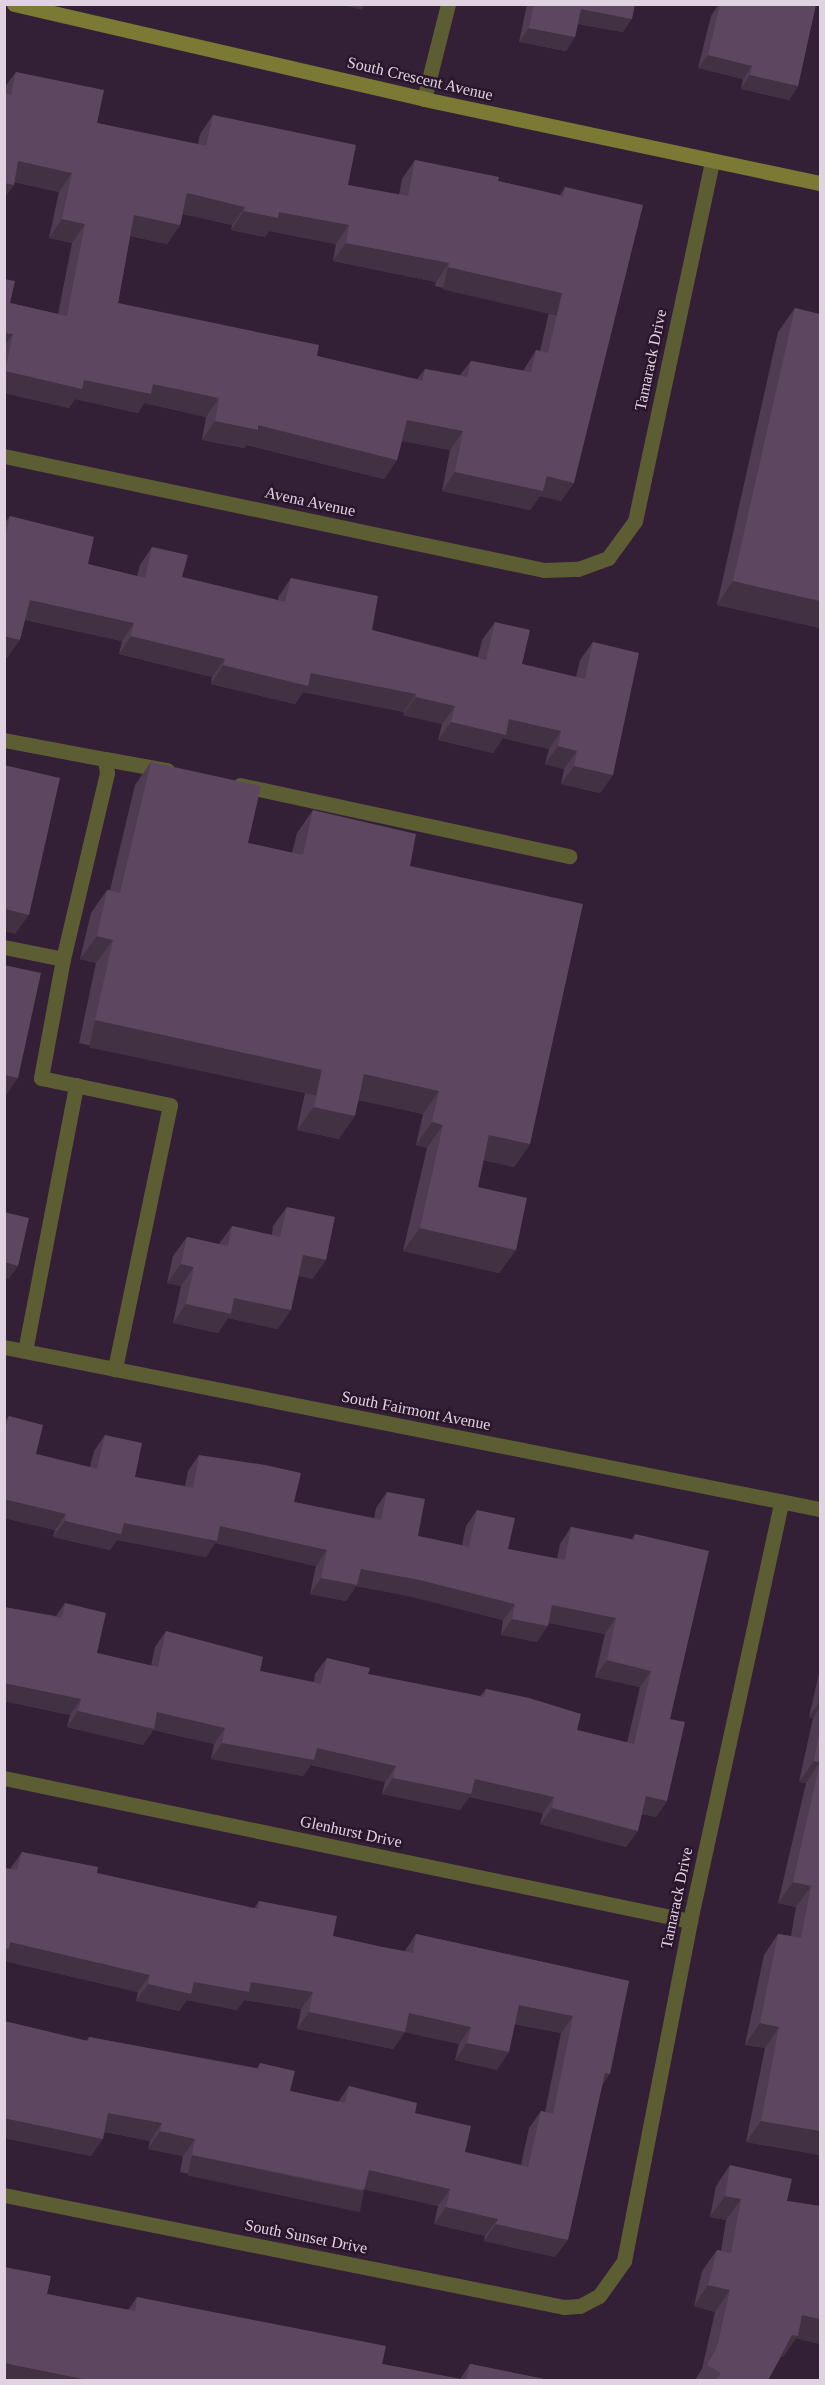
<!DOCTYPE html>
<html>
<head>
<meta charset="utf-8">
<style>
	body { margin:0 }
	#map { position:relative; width:825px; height:2385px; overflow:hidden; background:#342036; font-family:"Times New Roman",serif }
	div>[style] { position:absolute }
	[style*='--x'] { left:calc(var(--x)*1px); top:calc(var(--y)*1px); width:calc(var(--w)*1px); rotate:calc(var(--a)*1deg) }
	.lane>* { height:15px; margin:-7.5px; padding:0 7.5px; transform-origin:7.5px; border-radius:7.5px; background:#5d5d33 }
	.street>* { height:15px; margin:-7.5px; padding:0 7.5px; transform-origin:7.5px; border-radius:7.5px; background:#5d5d33 }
	.secondary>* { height:15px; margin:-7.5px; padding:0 7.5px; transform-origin:7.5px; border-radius:7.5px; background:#7b7a34 }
	.wall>* { inset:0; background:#503c52 }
	.shaded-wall>* { inset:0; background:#413142; transform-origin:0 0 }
	.building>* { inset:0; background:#5d465f }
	span { translate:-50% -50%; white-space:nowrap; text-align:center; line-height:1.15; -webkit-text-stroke:5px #2a162c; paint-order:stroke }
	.street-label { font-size:16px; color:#e0d2e1 }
	.frame { position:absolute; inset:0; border:6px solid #e0d2e1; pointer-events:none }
</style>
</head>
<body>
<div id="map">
	<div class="lane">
		<i style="--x:4;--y:740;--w:103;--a:10.7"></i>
		<i style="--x:105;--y:759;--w:14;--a:82"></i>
		<i style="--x:107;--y:773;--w:191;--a:103.3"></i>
		<i style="--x:63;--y:959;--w:121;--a:100.5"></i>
		<i style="--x:41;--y:1078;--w:132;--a:11.8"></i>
		<i style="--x:170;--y:1105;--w:270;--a:101.8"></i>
		<i style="--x:105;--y:759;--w:63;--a:10.1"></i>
		<i style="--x:240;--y:785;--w:337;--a:12.2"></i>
		<i style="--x:4;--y:947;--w:60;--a:11.5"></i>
		<i style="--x:25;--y:1351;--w:271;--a:-79.1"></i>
	</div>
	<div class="street">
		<i style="--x:424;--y:99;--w:98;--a:-75.8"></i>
		<i style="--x:4;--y:456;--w:552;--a:11.92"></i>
		<i style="--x:544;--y:570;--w:34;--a:-2"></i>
		<i style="--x:578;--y:569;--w:32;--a:-20"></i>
		<i style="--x:608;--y:558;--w:46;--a:-53.9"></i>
		<i style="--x:635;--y:521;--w:367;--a:-77.9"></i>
		<i style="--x:4;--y:1347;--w:832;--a:11.23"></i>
		<i style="--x:4;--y:1778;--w:701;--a:11.77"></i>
		<i style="--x:4;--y:2195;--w:571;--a:11.31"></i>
		<i style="--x:564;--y:2307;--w:16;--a:-4"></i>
		<i style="--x:580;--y:2306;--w:21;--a:-28"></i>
		<i style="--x:599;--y:2296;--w:43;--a:-54.5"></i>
		<i style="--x:624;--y:2261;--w:346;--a:-79"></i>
		<i style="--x:690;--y:1921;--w:429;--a:-77.7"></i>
	</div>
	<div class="secondary">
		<i style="--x:14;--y:4;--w:421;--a:13"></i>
		<i style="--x:424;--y:99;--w:405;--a:12"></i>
	</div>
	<div class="wall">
		<i style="clip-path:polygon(527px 4px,635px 4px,623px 32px,578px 24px,575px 37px,566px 51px,519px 42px)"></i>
		<i style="clip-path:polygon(719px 4px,816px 4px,798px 86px,789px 100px,741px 89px,743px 79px,698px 68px,711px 16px)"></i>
		<i style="clip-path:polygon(evenodd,16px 72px,97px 123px,198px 144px,200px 134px,213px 115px,348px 185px,399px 195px,402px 179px,415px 160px,498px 181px,560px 195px,565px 187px,574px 483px,561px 501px,540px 496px,530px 510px,442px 491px,450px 450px,402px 441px,397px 460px,384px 479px,247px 445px,244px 448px,202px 440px,206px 417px,144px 403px,138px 413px,75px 399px,69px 408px,4px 393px,4px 279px,10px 303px,58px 314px,72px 243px,49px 238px,59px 192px,14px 182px,14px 185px,4px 198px,4px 88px,16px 72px,183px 214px,232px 225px,231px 230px,265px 237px,269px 231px,336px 244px,333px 261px,436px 282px,435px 286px,549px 312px,540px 351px,536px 350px,523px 371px,471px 361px,460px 375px,425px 369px,417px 379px,317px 356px,118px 303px,130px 236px,167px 244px,180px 225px,183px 214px)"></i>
		<i style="clip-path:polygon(795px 308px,820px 628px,717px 605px,778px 332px)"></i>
		<i style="clip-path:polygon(10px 516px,88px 564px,137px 576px,140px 565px,152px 547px,182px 577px,278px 600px,279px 596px,291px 578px,372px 630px,478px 657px,482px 640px,495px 622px,522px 664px,576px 677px,580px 660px,593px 642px,613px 775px,600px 793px,561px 784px,564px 769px,545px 764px,549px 749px,503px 738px,493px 753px,438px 740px,442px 724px,403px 715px,404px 712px,303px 692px,295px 704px,211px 684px,212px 677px,119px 654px,122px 641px,25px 620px,7px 658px,4px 657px,4px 524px)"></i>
		<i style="clip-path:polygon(151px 762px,248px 843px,292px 853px,297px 833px,313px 810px,410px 866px,530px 1144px,514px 1167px,483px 1160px,478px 1187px,516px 1250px,499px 1273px,403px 1251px,427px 1148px,416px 1145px,423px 1114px,359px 1100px,339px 1139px,297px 1130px,305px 1093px,79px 1043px,96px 963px,80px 959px,91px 913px,107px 890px,110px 890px,135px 785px)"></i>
		<i style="clip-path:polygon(287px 1207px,313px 1279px,299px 1276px,278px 1329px,228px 1318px,218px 1333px,173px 1323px,181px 1286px,167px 1283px,173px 1256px,187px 1237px,219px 1244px,232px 1226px,272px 1235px,273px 1226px)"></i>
		<i style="clip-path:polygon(9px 1416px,36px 1454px,90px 1467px,94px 1451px,105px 1435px,135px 1477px,185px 1486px,188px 1471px,199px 1455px,294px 1502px,374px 1518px,376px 1508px,387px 1492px,418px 1536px,462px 1545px,466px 1526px,477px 1510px,508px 1549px,557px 1559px,560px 1544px,571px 1527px,632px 1539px,635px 1534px,670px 1719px,667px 1801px,656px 1817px,642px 1814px,626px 1847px,540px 1824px,543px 1813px,469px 1797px,460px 1810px,382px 1794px,385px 1782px,311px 1765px,303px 1776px,211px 1759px,214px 1744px,153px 1730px,143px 1745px,67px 1727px,70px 1715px,4px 1701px,4px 1607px,56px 1616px,65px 1603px,97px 1653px,151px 1666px,155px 1647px,166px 1631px,260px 1671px,314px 1682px,315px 1674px,327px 1658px,368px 1674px,480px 1696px,486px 1689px,577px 1730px,627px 1743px,640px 1687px,595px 1677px,605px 1634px,549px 1623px,537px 1642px,501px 1635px,503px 1620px,409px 1596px,356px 1586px,346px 1601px,310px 1594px,316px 1566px,215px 1543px,206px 1557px,117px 1540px,110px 1550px,53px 1537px,55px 1530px,4px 1518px,4px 1422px)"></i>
		<i style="clip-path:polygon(820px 1669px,820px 2155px,746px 2142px,765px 2048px,745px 2045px,764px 1955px,778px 1934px,791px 1936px,796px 1907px,778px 1903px,806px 1783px,799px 1782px,813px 1718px,809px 1717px)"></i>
		<i style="clip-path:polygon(22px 1852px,97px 1873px,254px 1909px,259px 1901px,333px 1936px,382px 1947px,405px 1951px,416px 1934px,629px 1981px,602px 2086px,555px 2257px,484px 2241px,485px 2236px,434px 2224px,438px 2206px,364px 2189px,352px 2207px,180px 2172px,183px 2156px,148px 2149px,150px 2141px,105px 2132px,91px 2156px,4px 2138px,4px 2021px,86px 2041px,89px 2037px,257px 2068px,260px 2063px,290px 2091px,338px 2102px,349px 2086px,415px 2113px,465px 2152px,521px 2165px,529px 2128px,541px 2111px,545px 2112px,561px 2033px,515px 2024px,497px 2070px,455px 2060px,459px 2044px,405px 2032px,393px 2049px,297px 2029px,301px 2009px,244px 2000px,237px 2010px,187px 2000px,179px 2011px,136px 2001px,138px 1992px,4px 1961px,4px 1868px,10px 1869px)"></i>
		<i style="clip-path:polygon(730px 2165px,787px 2201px,820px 2206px,820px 2344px,796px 2338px,783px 2357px,781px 2357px,768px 2380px,695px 2380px,702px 2369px,715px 2312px,694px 2306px,702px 2271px,717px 2250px,721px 2251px,726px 2220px,710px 2217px,716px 2186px)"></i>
		<i style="clip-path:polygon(47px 2294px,128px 2310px,137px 2297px,382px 2364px,460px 2379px,470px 2364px,549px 2380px,4px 2380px)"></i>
	</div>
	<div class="shaded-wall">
		<i style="clip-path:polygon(340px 4px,365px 4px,362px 10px)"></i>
		<i style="clip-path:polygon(581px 9px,632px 19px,623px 32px,571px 22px)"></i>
		<i style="clip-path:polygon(529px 28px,575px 37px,566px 51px,519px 42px)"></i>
		<i style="clip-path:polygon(708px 55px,752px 66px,743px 79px,698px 68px)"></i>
		<i style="clip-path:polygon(750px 75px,798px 86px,789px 100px,741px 89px)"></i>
		<i style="clip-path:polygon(18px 161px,72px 173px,59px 192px,5px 180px)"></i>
		<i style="clip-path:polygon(4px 183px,14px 185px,4px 198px)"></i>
		<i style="clip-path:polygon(187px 193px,245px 207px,232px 225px,174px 212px)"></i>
		<i style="clip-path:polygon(244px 211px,279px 212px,349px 225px,336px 244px,269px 231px,265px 237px,231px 230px)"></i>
		<i style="clip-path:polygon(134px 215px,180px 225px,167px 244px,121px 234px)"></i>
		<i style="clip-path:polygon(62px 219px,85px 224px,72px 243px,49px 238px)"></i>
		<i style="clip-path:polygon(346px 243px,449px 263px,436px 282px,333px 261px)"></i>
		<i style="left:448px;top:267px;width:117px;height:23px;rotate:13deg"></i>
		<i style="clip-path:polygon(4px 333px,13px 334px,4px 347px)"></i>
		<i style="clip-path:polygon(4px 371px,84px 380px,153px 384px,219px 398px,206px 417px,144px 403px,138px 413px,75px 399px,69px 408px,4px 393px)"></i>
		<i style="clip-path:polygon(407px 420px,463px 431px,450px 450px,393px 439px)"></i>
		<i style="clip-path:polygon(215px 421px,258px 425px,397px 460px,384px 479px,247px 445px,244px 448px,202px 440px)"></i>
		<i style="clip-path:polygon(455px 472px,547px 476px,574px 483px,561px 501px,540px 496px,530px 510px,442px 491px)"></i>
		<i style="clip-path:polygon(733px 581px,820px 601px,820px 628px,717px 605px)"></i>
		<i style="clip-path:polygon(30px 600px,134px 623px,122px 641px,17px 618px)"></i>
		<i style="clip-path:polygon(4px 636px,20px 640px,7px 658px,4px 657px)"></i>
		<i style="clip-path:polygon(131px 636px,225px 659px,212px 677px,119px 654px)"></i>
		<i style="clip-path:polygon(223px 665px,311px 673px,416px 694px,404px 712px,303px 692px,295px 704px,211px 684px)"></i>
		<i style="clip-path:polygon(416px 697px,455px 706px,442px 724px,403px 715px)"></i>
		<i style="clip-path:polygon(509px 719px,561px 731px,549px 749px,503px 738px,493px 753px,438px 740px,451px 722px)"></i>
		<i style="clip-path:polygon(558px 746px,577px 751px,564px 769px,545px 764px)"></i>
		<i style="clip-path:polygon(574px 766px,613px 775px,600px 793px,561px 784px)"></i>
		<i style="clip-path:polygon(4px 909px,29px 915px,15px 934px,4px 931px)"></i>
		<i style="clip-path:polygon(97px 936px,113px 940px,96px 963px,80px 959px)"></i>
		<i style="left:95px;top:1020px;width:232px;height:28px;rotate:12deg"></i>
		<i style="clip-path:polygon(364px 1074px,439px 1091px,423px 1114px,348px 1097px)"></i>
		<i style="clip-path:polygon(4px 1075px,18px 1078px,4px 1098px)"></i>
		<i style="clip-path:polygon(314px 1107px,355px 1116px,339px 1139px,297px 1130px)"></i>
		<i style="clip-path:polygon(432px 1122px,443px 1125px,427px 1148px,416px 1145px)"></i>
		<i style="clip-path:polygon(489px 1135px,530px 1144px,514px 1167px,473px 1158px)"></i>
		<i style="clip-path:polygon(420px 1228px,516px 1250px,499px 1273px,403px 1251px)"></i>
		<i style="clip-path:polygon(303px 1255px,326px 1260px,313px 1279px,290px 1274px)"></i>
		<i style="clip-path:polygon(4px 1262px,18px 1266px,9px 1279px,4px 1278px)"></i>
		<i style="clip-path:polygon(181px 1264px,194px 1267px,181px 1286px,167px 1283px)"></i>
		<i style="clip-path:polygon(234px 1298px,291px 1310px,278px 1329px,228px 1318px,218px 1333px,173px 1323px,186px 1304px)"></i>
		<i style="clip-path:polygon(4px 1499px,66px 1514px,55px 1530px,4px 1518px)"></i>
		<i style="clip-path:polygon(65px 1521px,220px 1526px,327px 1550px,316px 1566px,215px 1543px,206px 1557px,117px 1540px,110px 1550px,53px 1537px)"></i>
		<i style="clip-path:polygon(361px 1569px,420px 1580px,515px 1604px,503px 1620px,409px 1596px,356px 1586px,346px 1601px,310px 1594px,321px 1578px)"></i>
		<i style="clip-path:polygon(552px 1605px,616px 1618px,605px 1634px,541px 1621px)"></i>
		<i style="clip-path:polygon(512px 1619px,548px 1626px,537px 1642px,501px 1635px)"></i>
		<i style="clip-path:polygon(607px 1660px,651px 1671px,640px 1687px,595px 1677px)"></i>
		<i style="clip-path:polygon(4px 1683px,54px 1692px,81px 1699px,70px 1715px,4px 1701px)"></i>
		<i style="clip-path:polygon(820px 1701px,820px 1707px,813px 1718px,809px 1717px)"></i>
		<i style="clip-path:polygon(78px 1711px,157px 1712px,225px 1728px,214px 1744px,153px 1730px,143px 1745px,67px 1727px)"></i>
		<i style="clip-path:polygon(222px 1743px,317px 1748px,396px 1766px,385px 1782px,311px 1765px,303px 1776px,211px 1759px)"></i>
		<i style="clip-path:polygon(814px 1761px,820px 1762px,806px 1783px,799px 1782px)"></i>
		<i style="clip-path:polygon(393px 1778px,475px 1779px,554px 1797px,543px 1813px,469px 1797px,460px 1810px,382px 1794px)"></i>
		<i style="clip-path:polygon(646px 1796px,667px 1801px,656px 1817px,634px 1812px)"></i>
		<i style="clip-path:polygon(552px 1808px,638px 1831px,626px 1847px,540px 1824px)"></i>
		<i style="clip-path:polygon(793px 1882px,811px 1886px,796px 1907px,778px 1903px)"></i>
		<i style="clip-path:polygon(10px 1942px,150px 1975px,138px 1992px,4px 1961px,4px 1948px)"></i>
		<i style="clip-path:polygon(194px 1982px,251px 1982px,313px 1992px,301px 2009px,244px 2000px,237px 2010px,187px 2000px,179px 2011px,136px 2001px,148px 1984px)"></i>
		<i style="clip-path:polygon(519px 2005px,573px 2016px,561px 2033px,507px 2023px)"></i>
		<i style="clip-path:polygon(309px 2012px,409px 2013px,471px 2027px,459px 2044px,405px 2032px,393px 2049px,297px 2029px)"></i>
		<i style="clip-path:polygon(760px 2023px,779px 2027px,765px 2048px,745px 2045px)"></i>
		<i style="clip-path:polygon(467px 2043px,509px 2052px,497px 2070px,455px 2060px)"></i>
		<i style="clip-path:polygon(605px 2073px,610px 2074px,598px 2091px)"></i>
		<i style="clip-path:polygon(108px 2113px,162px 2123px,150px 2141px,96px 2130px)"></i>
		<i style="clip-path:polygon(4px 2118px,103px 2139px,91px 2156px,61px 2150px,4px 2138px)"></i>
		<i style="clip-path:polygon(761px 2121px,820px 2131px,820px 2155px,746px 2142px)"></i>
		<i style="clip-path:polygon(160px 2131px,195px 2139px,183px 2156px,148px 2149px)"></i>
		<i style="left:192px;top:2155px;width:176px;height:21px;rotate:12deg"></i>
		<i style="clip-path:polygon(369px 2170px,450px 2189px,438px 2206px,357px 2188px)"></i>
		<i style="clip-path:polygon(725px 2196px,741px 2199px,726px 2220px,710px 2217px)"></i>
		<i style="clip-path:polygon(446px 2207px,498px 2219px,485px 2236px,434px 2224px)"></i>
		<i style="clip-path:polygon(496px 2224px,568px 2240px,555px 2257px,484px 2241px)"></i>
		<i style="clip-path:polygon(708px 2285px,730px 2290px,715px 2312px,694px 2306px)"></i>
		<i style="clip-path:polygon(802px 2315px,820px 2319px,820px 2344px,796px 2338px,783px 2357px,777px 2356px)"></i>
		<i style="clip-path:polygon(4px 2363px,83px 2379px,81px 2380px,4px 2380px)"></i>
	</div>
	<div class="building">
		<i style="clip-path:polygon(534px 4px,635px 4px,632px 19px,581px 9px,575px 37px,529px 28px)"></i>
		<i style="clip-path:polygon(720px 4px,816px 4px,798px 86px,750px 75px,752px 66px,708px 55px)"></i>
		<i style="clip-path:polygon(evenodd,16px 72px,104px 90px,97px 123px,206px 146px,213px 115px,356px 145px,348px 185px,408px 196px,415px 160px,499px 177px,498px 181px,563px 196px,565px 187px,643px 205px,574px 483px,547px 476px,543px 491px,455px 472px,463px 431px,407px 420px,397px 460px,258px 425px,258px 430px,215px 421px,219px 398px,153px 384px,151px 394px,84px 380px,82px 389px,5px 371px,13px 334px,4px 333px,4px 279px,15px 281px,10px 303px,67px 316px,85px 224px,62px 219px,72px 173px,18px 161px,14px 185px,4px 183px,4px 93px,11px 95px,16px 72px,187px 193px,245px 207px,244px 211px,278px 218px,279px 212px,349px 225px,346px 243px,449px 263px,448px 267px,562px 293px,548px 353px,536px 350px,531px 372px,471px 361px,467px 377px,425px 369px,422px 381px,317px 356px,319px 345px,118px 303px,134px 215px,180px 225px,187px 193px)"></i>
		<i style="clip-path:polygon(795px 308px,820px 314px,820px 601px,733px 581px)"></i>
		<i style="clip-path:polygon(10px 516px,94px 537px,88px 564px,145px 578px,152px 547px,188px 555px,182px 577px,285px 602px,291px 578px,378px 596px,372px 630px,486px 660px,495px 622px,530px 630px,522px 664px,585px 679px,593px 642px,639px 653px,613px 775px,574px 766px,577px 751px,558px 746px,561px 731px,509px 719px,506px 735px,451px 722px,455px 706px,416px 697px,416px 694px,311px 673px,308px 686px,223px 665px,225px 659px,131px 636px,134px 623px,30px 600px,20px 640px,4px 636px,4px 540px)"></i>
		<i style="clip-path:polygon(151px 762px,261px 786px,248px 843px,303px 855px,313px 810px,416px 834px,410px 866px,583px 904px,530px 1144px,489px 1135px,478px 1187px,527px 1198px,516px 1250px,420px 1228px,443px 1125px,432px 1122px,439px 1091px,364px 1074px,355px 1116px,314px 1107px,322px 1070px,95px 1020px,113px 940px,97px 936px,107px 890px,120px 893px)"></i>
		<i style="clip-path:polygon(4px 765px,60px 778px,29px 915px,4px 909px)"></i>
		<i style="clip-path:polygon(4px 965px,41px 973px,18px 1078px,4px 1075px)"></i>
		<i style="clip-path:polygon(287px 1207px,335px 1217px,326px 1260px,303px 1255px,291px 1310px,234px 1298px,231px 1314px,186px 1304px,194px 1267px,181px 1264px,187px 1237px,228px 1246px,232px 1226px,280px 1237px)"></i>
		<i style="clip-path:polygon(4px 1212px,29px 1218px,18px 1266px,4px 1262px)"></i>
		<i style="clip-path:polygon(9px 1416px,43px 1425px,36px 1454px,97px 1469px,105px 1435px,142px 1443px,135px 1477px,193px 1488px,199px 1455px,265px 1465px,301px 1473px,294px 1502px,381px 1520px,387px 1492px,425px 1499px,418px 1536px,469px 1547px,477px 1510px,515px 1518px,508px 1549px,565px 1560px,571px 1527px,634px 1540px,635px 1534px,709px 1551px,670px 1719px,685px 1722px,667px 1801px,646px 1796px,638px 1831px,552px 1808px,554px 1797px,475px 1779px,471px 1794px,393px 1778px,396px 1766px,317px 1748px,314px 1760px,222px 1743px,225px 1728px,157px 1712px,154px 1729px,78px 1711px,81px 1699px,4px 1683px,4px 1607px,62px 1618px,65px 1603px,106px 1613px,97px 1653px,158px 1667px,166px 1631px,263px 1657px,260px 1671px,321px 1684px,327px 1658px,370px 1668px,368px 1674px,484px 1697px,486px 1689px,529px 1698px,581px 1714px,577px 1730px,634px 1744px,651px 1671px,607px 1660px,616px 1618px,552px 1605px,548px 1626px,512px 1619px,515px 1604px,420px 1580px,361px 1569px,357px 1585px,321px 1578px,327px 1550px,220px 1526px,217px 1541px,124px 1523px,121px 1534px,65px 1521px,66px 1514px,4px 1499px,4px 1433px)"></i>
		<i style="clip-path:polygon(820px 1730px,820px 2131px,761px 2121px,779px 2027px,760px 2023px,778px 1934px,801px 1938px,811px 1886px,793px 1882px,820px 1762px,814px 1761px)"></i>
		<i style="clip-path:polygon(22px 1852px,98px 1867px,97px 1873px,258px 1909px,259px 1901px,337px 1916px,333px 1936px,382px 1947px,413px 1953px,416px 1934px,629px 1981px,610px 2074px,605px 2073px,568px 2240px,496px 2224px,498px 2219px,446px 2207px,450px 2189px,369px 2170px,364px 2190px,192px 2155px,195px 2139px,160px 2131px,162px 2123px,108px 2113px,103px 2139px,4px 2118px,4px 2021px,88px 2041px,89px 2037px,259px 2069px,260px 2063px,295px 2071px,290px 2091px,345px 2103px,349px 2086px,417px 2103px,415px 2113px,471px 2126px,465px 2152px,528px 2167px,541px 2111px,553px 2114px,573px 2016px,519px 2005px,509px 2052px,467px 2043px,471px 2027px,409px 2013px,405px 2032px,309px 2012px,313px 1992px,251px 1982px,249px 1992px,194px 1982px,191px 1994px,148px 1984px,150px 1975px,10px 1942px,9px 1949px,4px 1948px,4px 1868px,17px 1870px)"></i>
		<i style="clip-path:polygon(730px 2165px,792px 2179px,787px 2201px,820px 2206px,820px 2319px,802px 2315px,798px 2336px,792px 2335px,768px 2380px,716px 2380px,721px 2373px,707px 2365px,717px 2347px,730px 2290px,708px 2285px,717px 2250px,731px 2253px,741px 2199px,725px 2196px)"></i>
		<i style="clip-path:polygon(4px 2267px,51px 2276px,47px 2294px,135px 2311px,137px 2297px,386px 2346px,382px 2364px,466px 2380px,470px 2364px,549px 2380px,82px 2380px,83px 2379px,4px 2363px)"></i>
	</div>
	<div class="street-label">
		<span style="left:420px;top:79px;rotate:13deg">South Crescent Avenue</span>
		<span style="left:651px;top:360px;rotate:-78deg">Tamarack Drive</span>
		<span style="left:310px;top:502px;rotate:12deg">Avena Avenue</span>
		<span style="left:416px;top:1411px;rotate:11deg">South Fairmont Avenue</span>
		<span style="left:351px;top:1832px;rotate:12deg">Glenhurst Drive</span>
		<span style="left:677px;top:1898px;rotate:-78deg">Tamarack Drive</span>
		<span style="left:306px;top:2237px;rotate:11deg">South Sunset Drive</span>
	</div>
	<div class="frame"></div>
</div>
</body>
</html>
